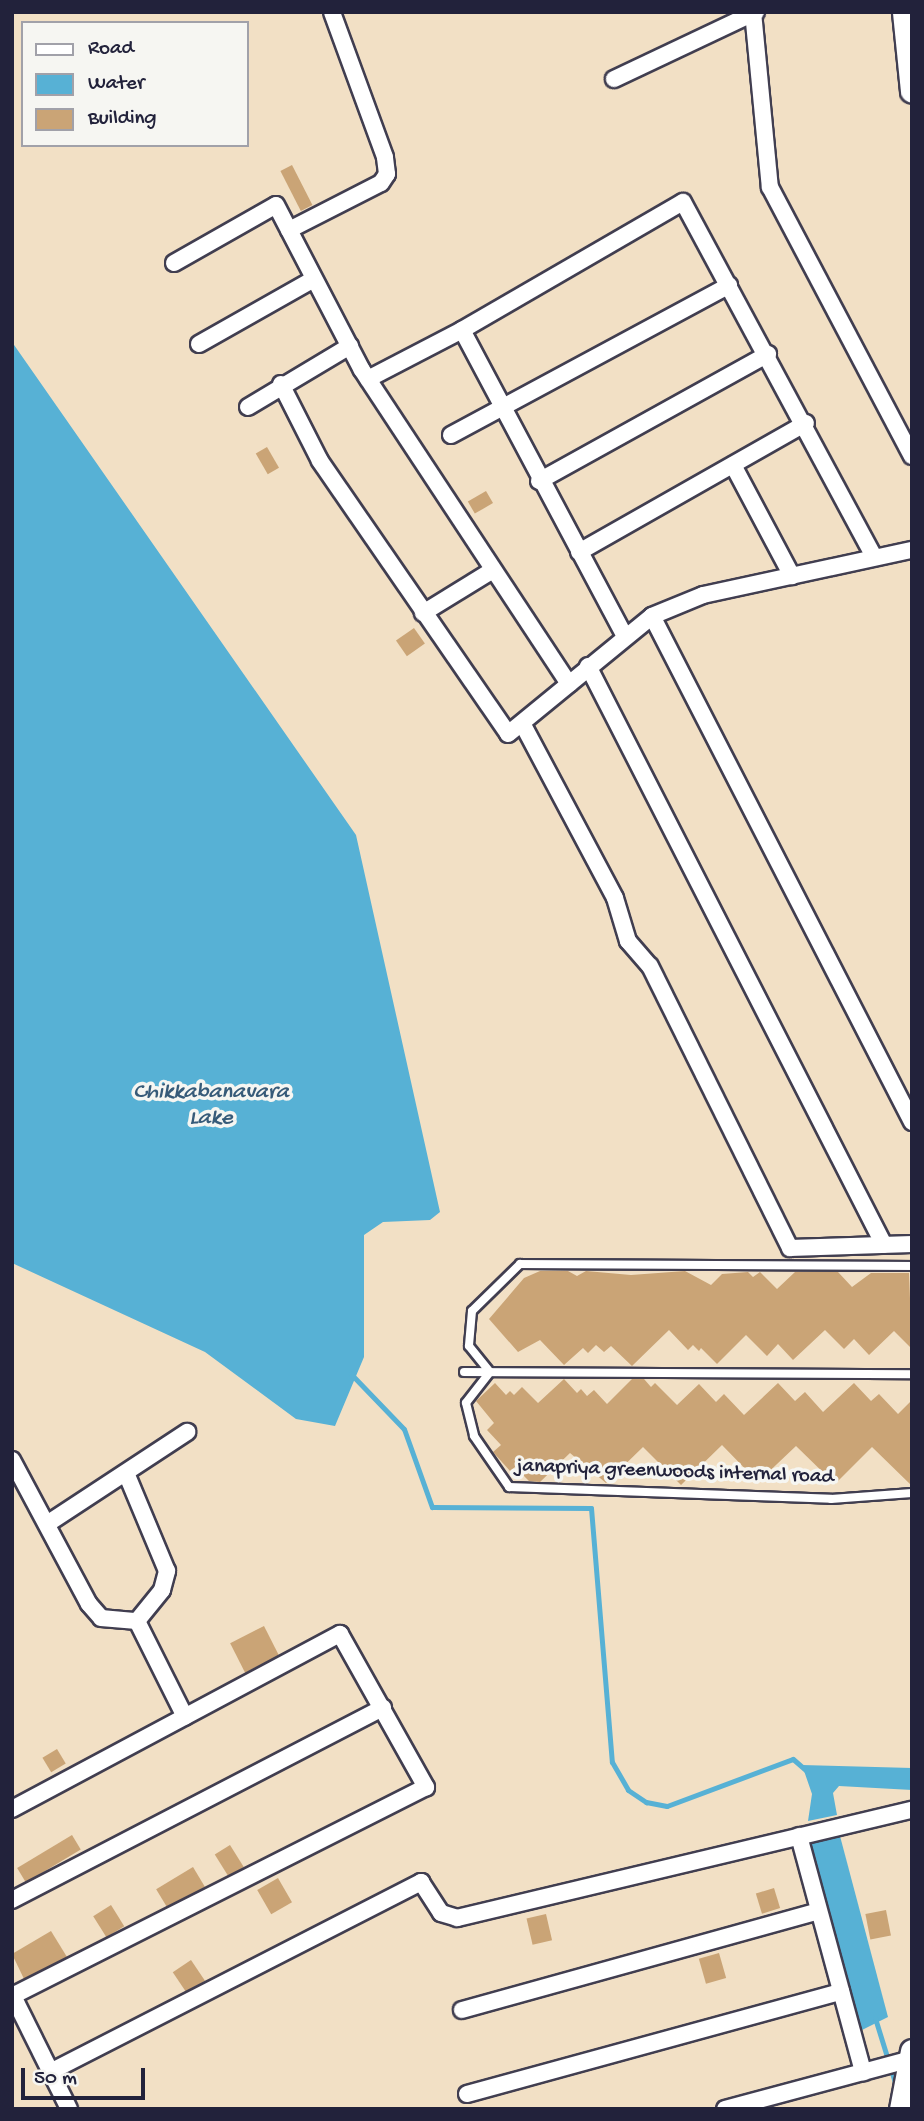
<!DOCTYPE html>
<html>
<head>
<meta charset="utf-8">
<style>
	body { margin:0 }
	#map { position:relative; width:924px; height:2121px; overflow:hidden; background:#f2e0c5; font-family:"Gochi Hand",sans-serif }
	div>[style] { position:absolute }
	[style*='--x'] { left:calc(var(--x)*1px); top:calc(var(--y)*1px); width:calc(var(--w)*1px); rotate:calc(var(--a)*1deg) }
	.water>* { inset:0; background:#57b1d5 }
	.stream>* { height:5px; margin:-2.5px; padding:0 2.5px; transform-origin:2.5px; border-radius:2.5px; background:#57b1d5 }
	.building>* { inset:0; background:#caa476; transform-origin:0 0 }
	.roads { filter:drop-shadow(2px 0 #413e50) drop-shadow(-2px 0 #413e50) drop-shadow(0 2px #413e50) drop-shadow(0 -2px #413e50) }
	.service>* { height:8px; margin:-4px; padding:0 4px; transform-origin:4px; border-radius:4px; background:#fff }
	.minor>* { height:16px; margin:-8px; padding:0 8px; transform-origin:8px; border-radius:8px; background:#fff }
	.secondary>* { height:23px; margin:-11.5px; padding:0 11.5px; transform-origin:11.5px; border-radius:11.5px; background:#fff }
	span { translate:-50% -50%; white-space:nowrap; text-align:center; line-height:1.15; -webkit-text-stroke:7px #f6f6f2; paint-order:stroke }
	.street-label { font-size:21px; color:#22223b }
	.water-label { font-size:23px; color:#375b79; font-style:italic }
	.frame { position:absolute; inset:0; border:14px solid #22223b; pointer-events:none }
	.legend { position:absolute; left:21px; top:21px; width:228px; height:126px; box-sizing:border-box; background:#f6f6f2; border:2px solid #a1a1a9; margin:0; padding:9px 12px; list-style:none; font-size:21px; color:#22223b }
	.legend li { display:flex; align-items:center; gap:14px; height:35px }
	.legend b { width:35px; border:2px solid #a1a1a9 }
	.scale { position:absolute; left:21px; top:2068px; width:124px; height:32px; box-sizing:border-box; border:4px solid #22223b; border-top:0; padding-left:9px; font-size:21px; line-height:24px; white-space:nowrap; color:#22223b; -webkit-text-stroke:5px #f6f6f2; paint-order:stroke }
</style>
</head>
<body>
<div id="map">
	<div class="water">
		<i style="clip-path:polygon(12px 342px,356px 835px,440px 1212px,430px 1220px,383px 1222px,364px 1235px,364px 1357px,335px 1426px,296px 1419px,205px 1352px,12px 1263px)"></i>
		<i style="clip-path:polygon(802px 1765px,912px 1768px,912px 1790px,839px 1786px,833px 1793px,837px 1815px,808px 1821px,812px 1794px)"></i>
		<i style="clip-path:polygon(840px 1836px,888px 2017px,860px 2031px,845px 1991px,811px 1843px)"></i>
	</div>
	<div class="stream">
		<i style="--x:351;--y:1374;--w:76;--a:46.1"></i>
		<i style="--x:404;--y:1429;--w:83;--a:70.3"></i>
		<i style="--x:432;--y:1507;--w:159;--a:0.4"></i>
		<i style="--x:591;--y:1508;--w:255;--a:85.3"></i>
		<i style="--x:612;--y:1762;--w:32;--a:60"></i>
		<i style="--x:628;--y:1790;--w:22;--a:34"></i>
		<i style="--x:646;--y:1802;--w:21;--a:11"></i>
		<i style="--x:667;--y:1806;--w:134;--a:-20.5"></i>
		<i style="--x:793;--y:1759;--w:18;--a:41"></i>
		<i style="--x:875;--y:2018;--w:71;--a:72.8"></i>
	</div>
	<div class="building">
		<i style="left:292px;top:165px;width:45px;height:13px;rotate:63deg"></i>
		<i style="left:267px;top:447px;width:24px;height:13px;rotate:60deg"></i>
		<i style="left:486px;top:491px;width:14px;height:21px;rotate:60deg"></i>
		<i style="left:414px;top:628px;width:19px;height:22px;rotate:55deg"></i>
		<i style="clip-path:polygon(540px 1271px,568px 1271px,577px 1276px,586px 1271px,631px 1275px,685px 1271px,711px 1285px,722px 1274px,748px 1272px,753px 1277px,760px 1272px,777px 1289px,795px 1272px,838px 1272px,852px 1287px,871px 1273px,909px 1273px,912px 1349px,894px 1331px,869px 1355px,854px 1339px,844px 1349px,825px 1330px,793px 1360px,778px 1344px,767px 1356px,746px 1335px,717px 1364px,701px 1348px,699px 1351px,693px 1345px,688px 1350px,669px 1330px,632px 1366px,611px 1346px,604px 1352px,596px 1345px,588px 1353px,583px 1348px,564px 1365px,540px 1340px,518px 1352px,489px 1319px,524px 1278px)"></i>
		<i style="clip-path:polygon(564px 1379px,577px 1393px,581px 1389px,587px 1396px,594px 1390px,607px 1404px,632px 1379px,644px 1379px,651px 1387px,655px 1383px,677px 1405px,699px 1384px,716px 1402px,724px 1394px,744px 1415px,778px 1383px,795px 1401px,805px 1392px,823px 1412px,854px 1383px,871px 1401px,879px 1394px,898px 1414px,912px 1400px,912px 1486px,872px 1447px,835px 1484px,796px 1446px,758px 1482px,722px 1445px,681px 1485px,643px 1447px,606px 1483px,570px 1453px,540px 1482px,529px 1481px,515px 1467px,510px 1471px,493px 1452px,501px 1445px,487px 1430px,494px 1423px,476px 1401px,495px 1383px,506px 1395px,510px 1391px,514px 1395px,522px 1387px,538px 1403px)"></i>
		<i style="left:264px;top:1626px;width:33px;height:38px;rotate:63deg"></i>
		<i style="left:57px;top:1749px;width:17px;height:17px;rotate:59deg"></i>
		<i style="left:72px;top:1835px;width:17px;height:64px;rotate:59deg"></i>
		<i style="left:230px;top:1845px;width:26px;height:18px;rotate:58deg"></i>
		<i style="left:193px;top:1867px;width:23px;height:43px;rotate:59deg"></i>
		<i style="left:278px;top:1878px;width:28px;height:24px;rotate:60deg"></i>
		<i style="left:774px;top:1888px;width:21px;height:19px;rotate:73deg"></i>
		<i style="left:111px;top:1905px;width:25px;height:21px;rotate:58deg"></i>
		<i style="left:886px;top:1910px;width:26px;height:21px;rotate:79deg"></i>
		<i style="left:546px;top:1914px;width:27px;height:20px;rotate:77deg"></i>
		<i style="clip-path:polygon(51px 1931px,67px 1957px,24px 1979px,12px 1954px)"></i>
		<i style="left:719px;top:1953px;width:26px;height:21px;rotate:74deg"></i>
		<i style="left:191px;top:1960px;width:25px;height:22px;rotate:56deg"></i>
	</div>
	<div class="roads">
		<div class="service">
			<i style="--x:912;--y:1266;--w:392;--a:-179.7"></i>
			<i style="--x:520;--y:1264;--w:67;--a:135.6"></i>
			<i style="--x:472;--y:1311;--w:35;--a:95"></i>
			<i style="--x:469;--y:1346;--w:33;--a:51"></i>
			<i style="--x:490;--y:1372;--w:39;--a:128"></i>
			<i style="--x:466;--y:1403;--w:34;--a:76"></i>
			<i style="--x:474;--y:1436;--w:62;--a:55.5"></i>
			<i style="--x:509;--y:1487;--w:322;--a:2.1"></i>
			<i style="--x:831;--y:1499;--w:81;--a:-4.2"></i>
			<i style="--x:464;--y:1372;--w:448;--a:0.3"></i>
		</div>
		<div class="minor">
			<i style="--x:753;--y:12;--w:176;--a:84.5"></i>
			<i style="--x:770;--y:187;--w:304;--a:62.2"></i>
			<i style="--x:614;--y:79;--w:157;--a:-25.3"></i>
			<i style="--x:289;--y:230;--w:103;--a:-27.1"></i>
			<i style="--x:381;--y:183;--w:11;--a:-56"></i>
			<i style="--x:387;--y:174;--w:17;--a:-97"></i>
			<i style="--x:385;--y:157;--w:154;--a:-110.1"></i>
			<i style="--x:174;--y:263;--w:117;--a:-29.6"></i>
			<i style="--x:276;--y:205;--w:186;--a:62.5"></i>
			<i style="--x:362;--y:370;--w:376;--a:56.6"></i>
			<i style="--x:462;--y:330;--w:255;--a:-30.1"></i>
			<i style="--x:683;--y:202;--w:402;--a:61.7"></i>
			<i style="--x:199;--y:344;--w:132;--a:-29.5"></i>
			<i style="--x:368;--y:379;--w:106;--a:-27.5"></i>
			<i style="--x:462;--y:330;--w:345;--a:62"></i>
			<i style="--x:281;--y:384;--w:86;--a:63.1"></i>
			<i style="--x:320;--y:461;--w:331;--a:55.4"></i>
			<i style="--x:508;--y:734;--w:186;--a:-39.3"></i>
			<i style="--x:652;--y:616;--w:55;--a:-22.4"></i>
			<i style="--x:703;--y:595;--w:214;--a:-12.2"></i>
			<i style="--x:248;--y:407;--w:119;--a:-30.9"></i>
			<i style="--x:451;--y:435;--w:316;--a:-28.3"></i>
			<i style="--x:733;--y:465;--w:126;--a:62"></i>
			<i style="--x:539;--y:481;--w:262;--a:-29"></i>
			<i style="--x:579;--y:552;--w:261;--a:-29.6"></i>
			<i style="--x:423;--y:613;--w:82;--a:-31.6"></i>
			<i style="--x:652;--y:616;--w:569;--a:62.8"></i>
			<i style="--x:588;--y:666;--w:650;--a:62.92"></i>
			<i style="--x:522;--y:723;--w:198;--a:62"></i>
			<i style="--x:615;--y:898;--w:45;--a:73.2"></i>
			<i style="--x:628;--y:941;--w:33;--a:49"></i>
			<i style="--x:650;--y:966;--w:315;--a:63.6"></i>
			<i style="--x:790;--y:1248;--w:122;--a:-1.9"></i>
			<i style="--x:12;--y:1460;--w:163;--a:61.9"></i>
			<i style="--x:89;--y:1604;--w:18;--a:49"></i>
			<i style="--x:101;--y:1618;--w:36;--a:5"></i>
			<i style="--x:137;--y:1621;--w:40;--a:-51"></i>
			<i style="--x:162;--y:1590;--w:20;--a:-75"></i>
			<i style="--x:167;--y:1571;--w:106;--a:-112.7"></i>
			<i style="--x:47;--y:1524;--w:168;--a:-33.3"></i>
			<i style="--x:137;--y:1621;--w:107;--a:63.4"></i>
			<i style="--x:12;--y:1809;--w:372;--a:-28.1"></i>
			<i style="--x:340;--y:1634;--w:176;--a:60.7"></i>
			<i style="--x:426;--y:1787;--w:463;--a:153.2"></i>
			<i style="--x:799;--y:1836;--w:245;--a:74.8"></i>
			<i style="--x:12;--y:1900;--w:418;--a:-27.4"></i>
			<i style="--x:12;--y:1994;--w:128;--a:63.6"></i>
			<i style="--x:462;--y:2010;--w:370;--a:-15.5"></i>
			<i style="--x:52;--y:2071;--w:415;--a:-27.1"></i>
			<i style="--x:421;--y:1882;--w:37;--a:57"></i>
			<i style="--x:441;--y:1913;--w:17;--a:17"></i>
			<i style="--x:457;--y:1918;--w:468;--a:-13.4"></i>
			<i style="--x:467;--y:2094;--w:388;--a:-15.3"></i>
			<i style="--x:725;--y:2109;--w:193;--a:-15"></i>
		</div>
		<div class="secondary">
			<i style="--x:904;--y:12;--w:79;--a:84.2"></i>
			<i style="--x:901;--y:2109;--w:59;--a:-79.3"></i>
		</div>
	</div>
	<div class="street-label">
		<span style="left:675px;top:1473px;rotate:2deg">janapriya greenwoods internal road</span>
	</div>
	<div class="water-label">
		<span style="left:211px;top:1106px">Chikkabanavara<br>Lake</span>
	</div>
	<div class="frame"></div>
	<ul class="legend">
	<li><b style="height:9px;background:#fff"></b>Road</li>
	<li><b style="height:19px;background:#57b1d5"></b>Water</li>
	<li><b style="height:19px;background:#caa476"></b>Building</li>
	</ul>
	<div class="scale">50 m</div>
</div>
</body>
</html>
